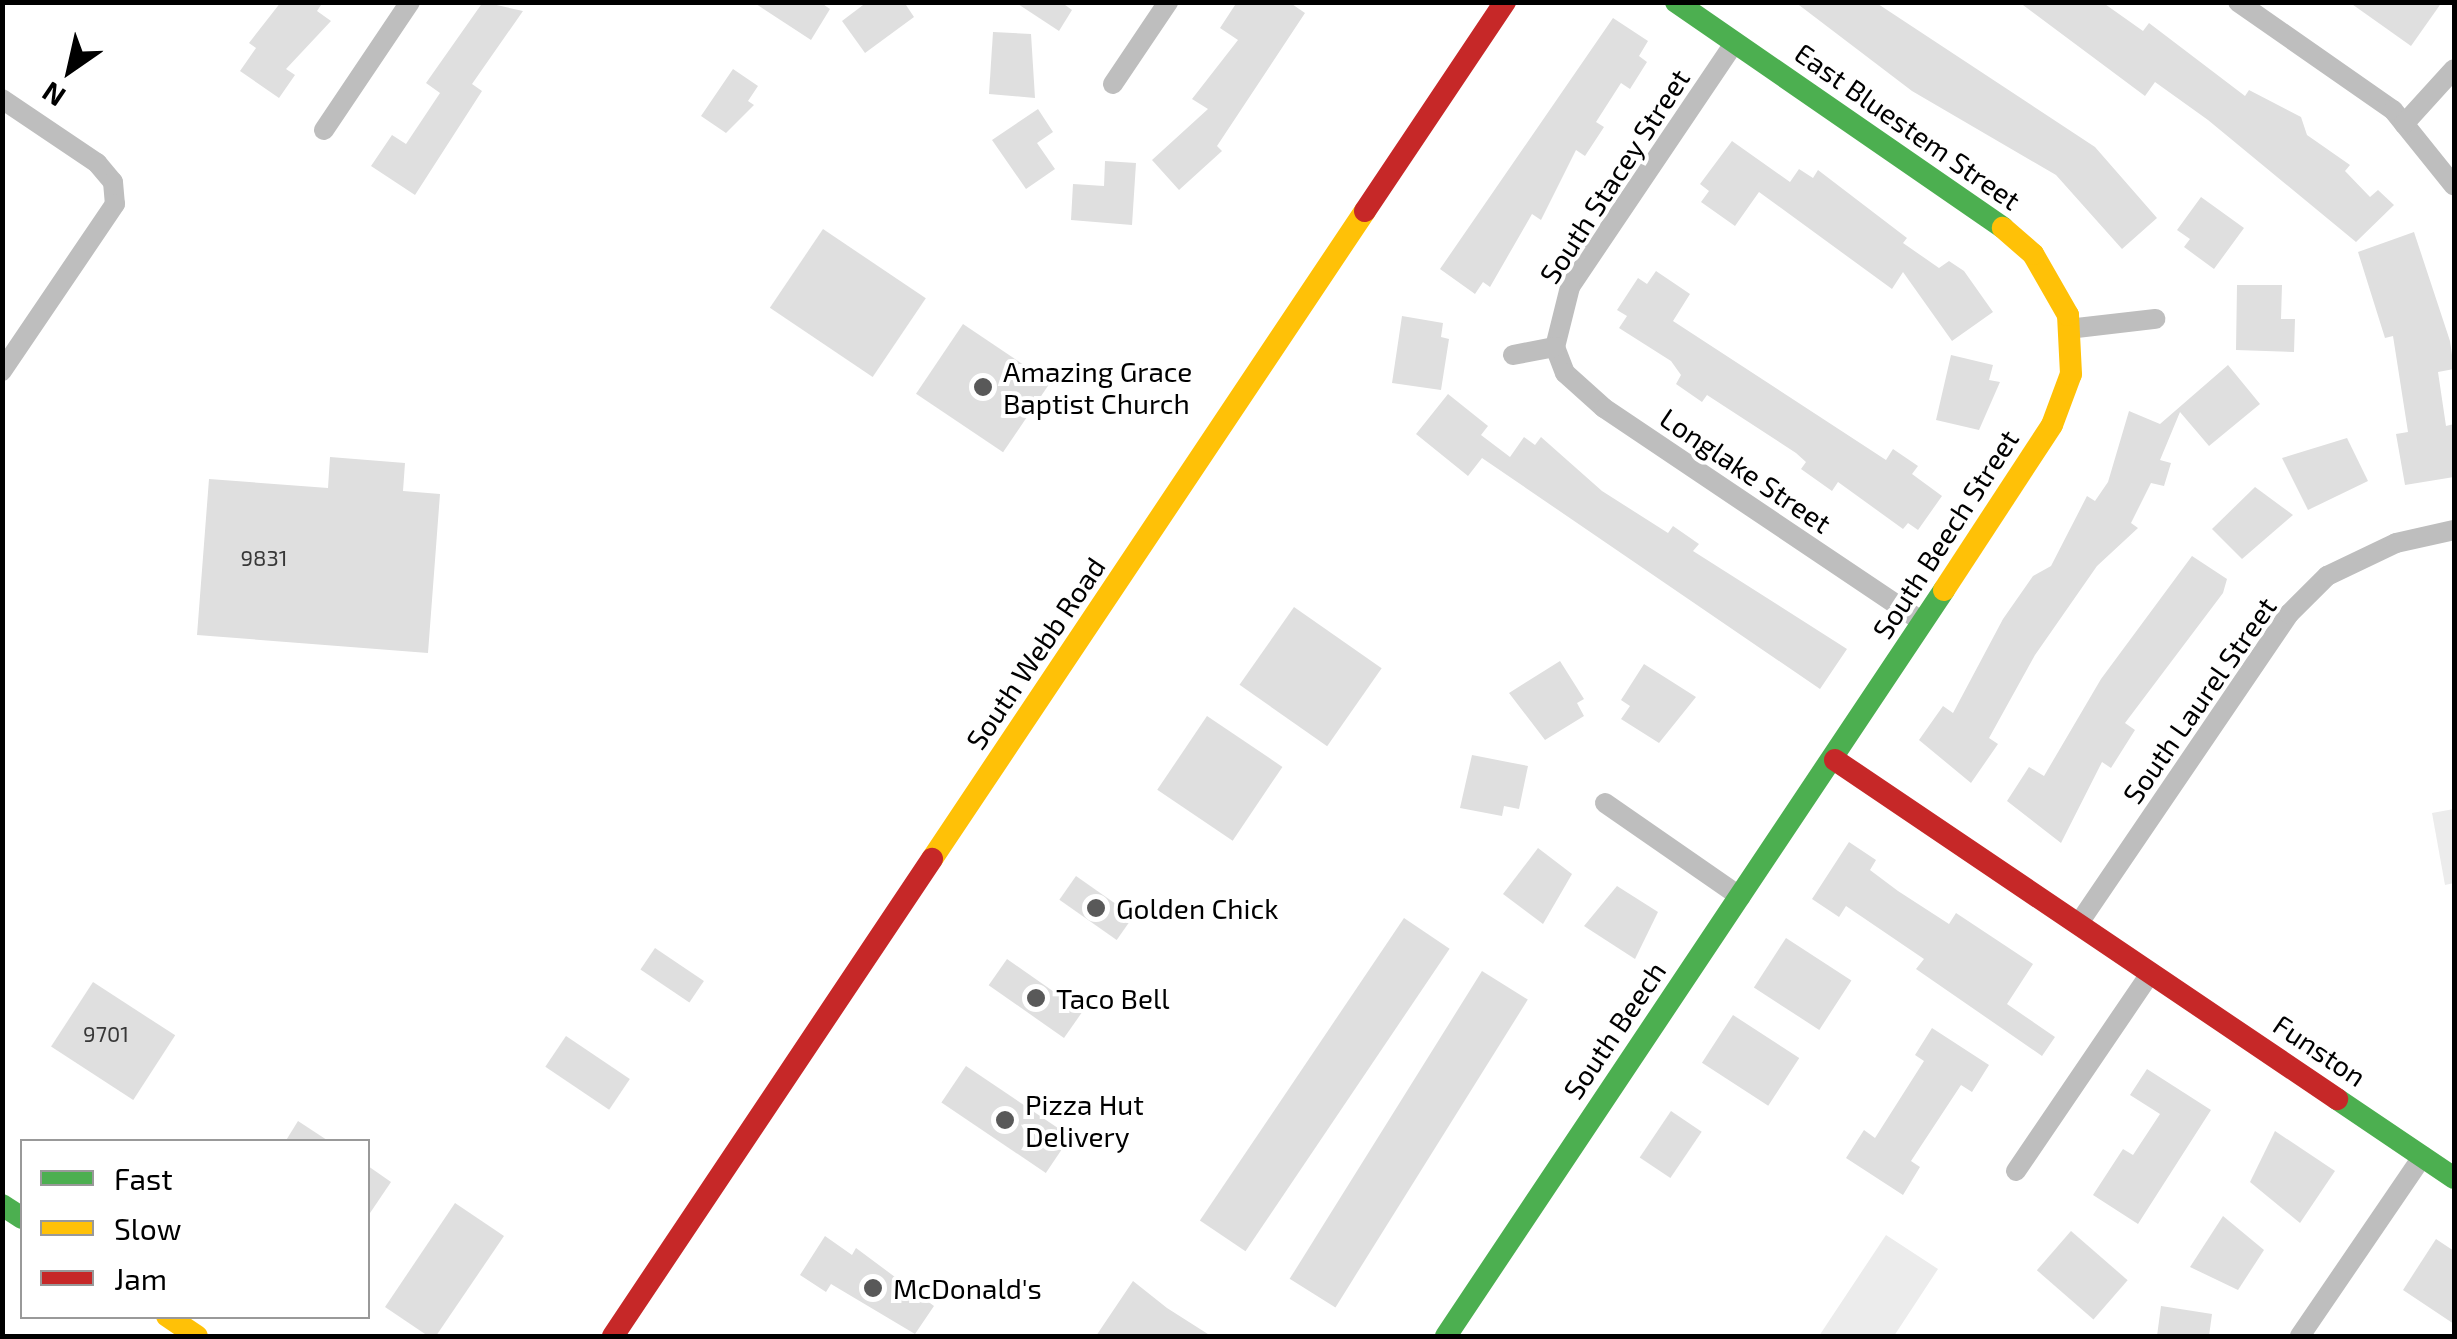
<!DOCTYPE html>
<html>
<head>
<meta charset="utf-8">
<style>
	body { margin:0 }
	#map { position:relative; width:2457px; height:1339px; overflow:hidden; background:#fff; font-family:"Exo 2",sans-serif }
	div>[style] { position:absolute }
	[style*='--x'] { left:calc(var(--x)*1px); top:calc(var(--y)*1px); width:calc(var(--w)*1px); rotate:calc(var(--a)*1deg) }
	.green>* { inset:0; background:#ececec }
	.building>* { inset:0; background:#dfdfdf; transform-origin:0 0 }
	.street>* { height:20px; margin:-10px; padding:0 10px; transform-origin:10px; border-radius:10px; background:#bebebe }
	.fast>* { height:22px; margin:-11px; padding:0 11px; transform-origin:11px; border-radius:11px; background:#4caf50 }
	.slow>* { height:22px; margin:-11px; padding:0 11px; transform-origin:11px; border-radius:11px; background:#ffc107 }
	.jam>* { height:22px; margin:-11px; padding:0 11px; transform-origin:11px; border-radius:11px; background:#c62828 }
	.dots>* { width:28px; height:28px; translate:-50% -50%; box-sizing:border-box; border:5px solid #fff; border-radius:50% }
	span { translate:-50% -50%; white-space:nowrap; text-align:center; line-height:1.15; -webkit-text-stroke:8px #fff; paint-order:stroke }
	.number-label { font-size:22px; color:#383838 }
	.number-label span { -webkit-text-stroke-width:0 }
	.street-label { font-size:28px; color:#000 }
	.poi-label { font-size:28px; color:#000 }
	.left { translate:0 -50%; text-align:left }
	.frame { position:absolute; inset:0; border:5px solid #000; pointer-events:none }
	.legend { position:absolute; left:20px; top:1139px; width:350px; height:180px; box-sizing:border-box; background:#fff; border:2px solid #999; margin:0; padding:12px 18px; list-style:none; font-size:30px; color:#000 }
	.legend li { display:flex; align-items:center; gap:20px; height:50px }
	.legend b { width:50px; border:2px solid #999 }
	.north { position:absolute; left:20px; top:20px; width:100px; height:100px; -webkit-text-stroke:8px #fff; paint-order:stroke; rotate:214deg; font-size:28px; font-weight:700; line-height:40px; text-align:center; color:#000 }
	.north::after { content:''; display:block; margin:auto; width:35px; height:45px; background:#000; clip-path:polygon(50% 0,100% 100%,50% 72%,0 100%) }
</style>
</head>
<body>
<div id="map">
	<div class="green">
		<i style="clip-path:polygon(2454px 809px,2454px 883px,2445px 885px,2432px 813px)"></i>
		<i style="clip-path:polygon(1886px 1235px,1938px 1269px,1894px 1336px,1819px 1336px)"></i>
	</div>
	<div class="building">
		<i style="clip-path:polygon(281px 2px,323px 2px,317px 11px,331px 21px,286px 69px,295px 75px,279px 98px,240px 71px,256px 48px,249px 43px)"></i>
		<i style="clip-path:polygon(483px 2px,523px 11px,472px 84px,482px 91px,415px 195px,371px 166px,392px 135px,406px 144px,440px 93px,426px 83px)"></i>
		<i style="clip-path:polygon(753px 2px,820px 2px,830px 9px,811px 40px)"></i>
		<i style="clip-path:polygon(867px 2px,904px 2px,914px 17px,865px 53px,842px 21px)"></i>
		<i style="clip-path:polygon(1015px 2px,1061px 2px,1072px 10px,1059px 31px)"></i>
		<i style="clip-path:polygon(1237px 2px,1289px 2px,1305px 13px,1217px 146px,1222px 151px,1179px 190px,1152px 160px,1208px 109px,1192px 99px,1238px 40px,1220px 28px)"></i>
		<i style="clip-path:polygon(1795px 2px,1875px 2px,2095px 147px,2157px 218px,2122px 249px,2056px 175px,1912px 91px)"></i>
		<i style="clip-path:polygon(2019px 2px,2102px 2px,2143px 31px,2149px 23px,2245px 96px,2249px 90px,2301px 117px,2307px 135px,2350px 165px,2345px 171px,2370px 197px,2378px 190px,2394px 205px,2356px 242px,2208px 120px,2155px 82px,2145px 96px)"></i>
		<i style="clip-path:polygon(2349px 2px,2442px 2px,2411px 46px)"></i>
		<i style="clip-path:polygon(1613px 18px,1648px 41px,1639px 56px,1647px 62px,1630px 89px,1621px 83px,1596px 122px,1604px 127px,1585px 156px,1576px 150px,1541px 220px,1532px 214px,1490px 287px,1483px 282px,1475px 294px,1440px 269px)"></i>
		<i style="clip-path:polygon(993px 32px,1031px 34px,1035px 98px,989px 94px)"></i>
		<i style="clip-path:polygon(733px 69px,758px 86px,748px 101px,754px 105px,726px 133px,701px 116px)"></i>
		<i style="clip-path:polygon(1038px 109px,1053px 132px,1037px 143px,1055px 169px,1026px 189px,992px 140px)"></i>
		<i style="clip-path:polygon(1732px 141px,1790px 182px,1799px 169px,1813px 178px,1818px 170px,1907px 238px,1903px 243px,1939px 268px,1949px 261px,1964px 271px,1993px 312px,1952px 341px,1903px 272px,1892px 289px,1759px 192px,1735px 226px,1701px 202px,1709px 191px,1700px 184px)"></i>
		<i style="clip-path:polygon(1105px 161px,1136px 163px,1132px 225px,1071px 220px,1073px 184px,1104px 186px)"></i>
		<i style="clip-path:polygon(2201px 197px,2244px 228px,2214px 269px,2184px 247px,2190px 239px,2177px 230px)"></i>
		<i style="left:823px;top:229px;width:124px;height:95px;rotate:34deg"></i>
		<i style="clip-path:polygon(2414px 232px,2450px 341px,2454px 369px,2438px 372px,2446px 426px,2454px 424px,2454px 477px,2405px 485px,2396px 434px,2408px 432px,2393px 336px,2385px 338px,2358px 252px)"></i>
		<i style="clip-path:polygon(1656px 271px,1690px 294px,1673px 321px,1886px 460px,1893px 449px,1918px 466px,1912px 474px,1942px 496px,1918px 530px,1908px 523px,1903px 529px,1838px 482px,1832px 491px,1801px 469px,1806px 462px,1796px 453px,1707px 395px,1702px 402px,1676px 384px,1681px 375px,1671px 361px,1619px 328px,1627px 316px,1617px 310px,1638px 278px,1647px 284px)"></i>
		<i style="clip-path:polygon(2237px 285px,2282px 285px,2281px 319px,2295px 319px,2294px 352px,2236px 350px)"></i>
		<i style="clip-path:polygon(1402px 316px,1443px 323px,1441px 337px,1449px 339px,1441px 390px,1392px 383px)"></i>
		<i style="left:963px;top:324px;width:105px;height:84px;rotate:34deg"></i>
		<i style="clip-path:polygon(1951px 355px,1993px 365px,1989px 380px,2000px 382px,1979px 430px,1936px 420px)"></i>
		<i style="clip-path:polygon(2228px 365px,2260px 404px,2209px 446px,2180px 412px,2160px 460px,2171px 463px,2164px 486px,2151px 483px,2131px 523px,2138px 528px,2097px 566px,2035px 655px,1989px 738px,1998px 744px,1971px 783px,1919px 740px,1943px 706px,1953px 713px,2003px 619px,2033px 576px,2051px 566px,2087px 496px,2095px 501px,2108px 482px,2129px 411px,2160px 424px)"></i>
		<i style="clip-path:polygon(1448px 394px,1488px 426px,1481px 435px,1510px 457px,1524px 437px,1535px 445px,1541px 437px,1602px 491px,1668px 533px,1673px 526px,1699px 544px,1693px 551px,1847px 649px,1820px 689px,1482px 458px,1468px 476px,1416px 434px)"></i>
		<i style="clip-path:polygon(2347px 438px,2368px 481px,2308px 510px,2282px 458px)"></i>
		<i style="clip-path:polygon(330px 457px,405px 463px,403px 491px,440px 494px,428px 653px,197px 635px,209px 479px,328px 488px)"></i>
		<i style="clip-path:polygon(2255px 487px,2293px 515px,2242px 559px,2212px 529px)"></i>
		<i style="clip-path:polygon(2192px 556px,2227px 579px,2223px 593px,2125px 723px,2135px 730px,2111px 768px,2102px 762px,2061px 843px,2007px 801px,2029px 767px,2044px 776px,2101px 679px)"></i>
		<i style="left:1294px;top:607px;width:107px;height:95px;rotate:35deg"></i>
		<i style="clip-path:polygon(1560px 661px,1584px 699px,1577px 703px,1584px 716px,1545px 740px,1509px 693px)"></i>
		<i style="clip-path:polygon(1644px 664px,1696px 697px,1659px 743px,1621px 719px,1630px 706px,1621px 700px)"></i>
		<i style="left:1207px;top:716px;width:91px;height:89px;rotate:34deg"></i>
		<i style="clip-path:polygon(1472px 755px,1528px 766px,1519px 809px,1504px 806px,1502px 816px,1460px 808px)"></i>
		<i style="clip-path:polygon(1849px 842px,1876px 860px,1870px 870px,1898px 891px,1949px 924px,1956px 913px,2033px 964px,2007px 1004px,2055px 1037px,2042px 1056px,1916px 969px,1924px 959px,1846px 906px,1839px 917px,1812px 899px)"></i>
		<i style="clip-path:polygon(1538px 848px,1572px 874px,1543px 924px,1503px 894px)"></i>
		<i style="left:1076px;top:876px;width:70px;height:29px;rotate:35deg"></i>
		<i style="clip-path:polygon(1617px 886px,1658px 912px,1635px 959px,1584px 926px)"></i>
		<i style="left:1404px;top:918px;width:55px;height:365px;rotate:34deg"></i>
		<i style="left:1786px;top:938px;width:78px;height:59px;rotate:33deg"></i>
		<i style="left:655px;top:948px;width:59px;height:26px;rotate:34deg"></i>
		<i style="left:1007px;top:959px;width:92px;height:32px;rotate:35deg"></i>
		<i style="left:1482px;top:971px;width:54px;height:363px;rotate:32deg"></i>
		<i style="left:93px;top:982px;width:98px;height:77px;rotate:33deg"></i>
		<i style="left:1733px;top:1015px;width:79px;height:57px;rotate:33deg"></i>
		<i style="clip-path:polygon(1932px 1028px,1989px 1065px,1972px 1092px,1961px 1085px,1911px 1161px,1920px 1167px,1903px 1195px,1846px 1158px,1864px 1130px,1875px 1138px,1924px 1061px,1915px 1055px)"></i>
		<i style="left:566px;top:1036px;width:77px;height:37px;rotate:34deg"></i>
		<i style="left:966px;top:1066px;width:126px;height:44px;rotate:34deg"></i>
		<i style="clip-path:polygon(2147px 1069px,2211px 1110px,2138px 1224px,2093px 1195px,2123px 1149px,2133px 1155px,2160px 1114px,2130px 1095px)"></i>
		<i style="left:1671px;top:1111px;width:37px;height:56px;rotate:34deg"></i>
		<i style="clip-path:polygon(298px 1121px,330px 1142px,285px 1142px)"></i>
		<i style="clip-path:polygon(2275px 1131px,2335px 1171px,2300px 1223px,2250px 1182px)"></i>
		<i style="clip-path:polygon(368px 1166px,391px 1182px,368px 1216px)"></i>
		<i style="clip-path:polygon(455px 1203px,504px 1236px,436px 1336px,428px 1336px,385px 1307px)"></i>
		<i style="clip-path:polygon(2223px 1216px,2264px 1250px,2238px 1290px,2190px 1267px)"></i>
		<i style="left:2071px;top:1231px;width:75px;height:52px;rotate:41deg"></i>
		<i style="clip-path:polygon(825px 1236px,852px 1255px,856px 1248px,934px 1306px,915px 1334px,831px 1284px,826px 1292px,800px 1275px)"></i>
		<i style="clip-path:polygon(2436px 1239px,2454px 1251px,2454px 1324px,2403px 1290px)"></i>
		<i style="clip-path:polygon(1133px 1281px,1167px 1308px,1211px 1336px,1096px 1336px)"></i>
		<i style="clip-path:polygon(2161px 1306px,2212px 1314px,2209px 1336px,2157px 1336px)"></i>
	</div>
	<div class="street">
		<i style="--x:2238;--y:2;--w:189;--a:34.9"></i>
		<i style="--x:2393;--y:110;--w:97;--a:51.2"></i>
		<i style="--x:1735;--y:42;--w:295;--a:124"></i>
		<i style="--x:1570;--y:287;--w:62;--a:104"></i>
		<i style="--x:1555;--y:347;--w:28;--a:69"></i>
		<i style="--x:1565;--y:373;--w:52;--a:41.9"></i>
		<i style="--x:1604;--y:408;--w:383;--a:33.9"></i>
		<i style="--x:1113;--y:84;--w:99;--a:-56.1"></i>
		<i style="--x:2;--y:99;--w:115;--a:34"></i>
		<i style="--x:97;--y:163;--w:25;--a:50"></i>
		<i style="--x:113;--y:182;--w:22;--a:85"></i>
		<i style="--x:115;--y:204;--w:202;--a:124.1"></i>
		<i style="--x:2404;--y:124;--w:74;--a:-47.7"></i>
		<i style="--x:324;--y:130;--w:154;--a:-56.1"></i>
		<i style="--x:2068;--y:329;--w:88;--a:-6.6"></i>
		<i style="--x:1513;--y:355;--w:43;--a:-10.8"></i>
		<i style="--x:1605;--y:803;--w:165;--a:34.7"></i>
		<i style="--x:2079;--y:923;--w:374;--a:-55.8"></i>
		<i style="--x:2289;--y:614;--w:54;--a:-45"></i>
		<i style="--x:2327;--y:576;--w:76;--a:-25.6"></i>
		<i style="--x:2396;--y:543;--w:59;--a:-12.6"></i>
		<i style="--x:2016;--y:1171;--w:240;--a:-55.8"></i>
		<i style="--x:2300;--y:1336;--w:218;--a:-55.7"></i>
	</div>
	<div class="fast">
		<i style="--x:1676;--y:2;--w:397;--a:34.6"></i>
		<i style="--x:2337;--y:1099;--w:141;--a:34"></i>
		<i style="--x:2;--y:1205;--w:24;--a:33"></i>
		<i style="--x:1446;--y:1336;--w:897;--a:-56.27"></i>
	</div>
	<div class="slow">
		<i style="--x:1944;--y:590;--w:197;--a:-56.8"></i>
		<i style="--x:2052;--y:425;--w:54;--a:-69.6"></i>
		<i style="--x:2071;--y:374;--w:59;--a:-92.9"></i>
		<i style="--x:2068;--y:315;--w:70;--a:-119.8"></i>
		<i style="--x:2033;--y:254;--w:40;--a:-139"></i>
		<i style="--x:932;--y:859;--w:779;--a:-56.25"></i>
		<i style="--x:167;--y:1316;--w:36;--a:34"></i>
	</div>
	<div class="jam">
		<i style="--x:1365;--y:211;--w:252;--a:-56.2"></i>
		<i style="--x:1835;--y:760;--w:606;--a:34.03"></i>
		<i style="--x:613;--y:1336;--w:574;--a:-56.23"></i>
	</div>
	<div class="dots">
		<i style="left:983px;top:387px;background:#595959"></i>
		<i style="left:1096px;top:908px;background:#595959"></i>
		<i style="left:1036px;top:998px;background:#595959"></i>
		<i style="left:1005px;top:1120px;background:#595959"></i>
		<i style="left:873px;top:1288px;background:#595959"></i>
	</div>
	<div class="number-label">
		<span style="left:264px;top:558px">9831</span>
		<span style="left:106px;top:1034px">9701</span>
	</div>
	<div class="street-label">
		<span style="left:1908px;top:126px;rotate:35deg">East Bluestem Street</span>
		<span style="left:1614px;top:176px;rotate:-57deg">South Stacey Street</span>
		<span style="left:1746px;top:470px;rotate:34deg">Longlake Street</span>
		<span style="left:1945px;top:534px;rotate:-57deg">South Beech Street</span>
		<span style="left:1035px;top:653px;rotate:-56deg">South Webb Road</span>
		<span style="left:2199px;top:700px;rotate:-55deg">South Laurel Street</span>
		<span style="left:1614px;top:1030px;rotate:-56deg">South Beech</span>
		<span style="left:2320px;top:1050px;rotate:34deg">Funston</span>
	</div>
	<div class="poi-label">
		<span class="left" style="left:1003px;top:387px">Amazing Grace<br>Baptist Church</span>
		<span class="left" style="left:1116px;top:908px">Golden Chick</span>
		<span class="left" style="left:1056px;top:998px">Taco Bell</span>
		<span class="left" style="left:1025px;top:1120px">Pizza Hut<br>Delivery</span>
		<span class="left" style="left:893px;top:1288px">McDonald's</span>
	</div>
	<div class="frame"></div>
	<ul class="legend">
	<li><b style="height:12px;background:#4caf50"></b>Fast</li>
	<li><b style="height:12px;background:#ffc107"></b>Slow</li>
	<li><b style="height:12px;background:#c62828"></b>Jam</li>
	</ul>
	<div class="north">N</div>
</div>
</body>
</html>
